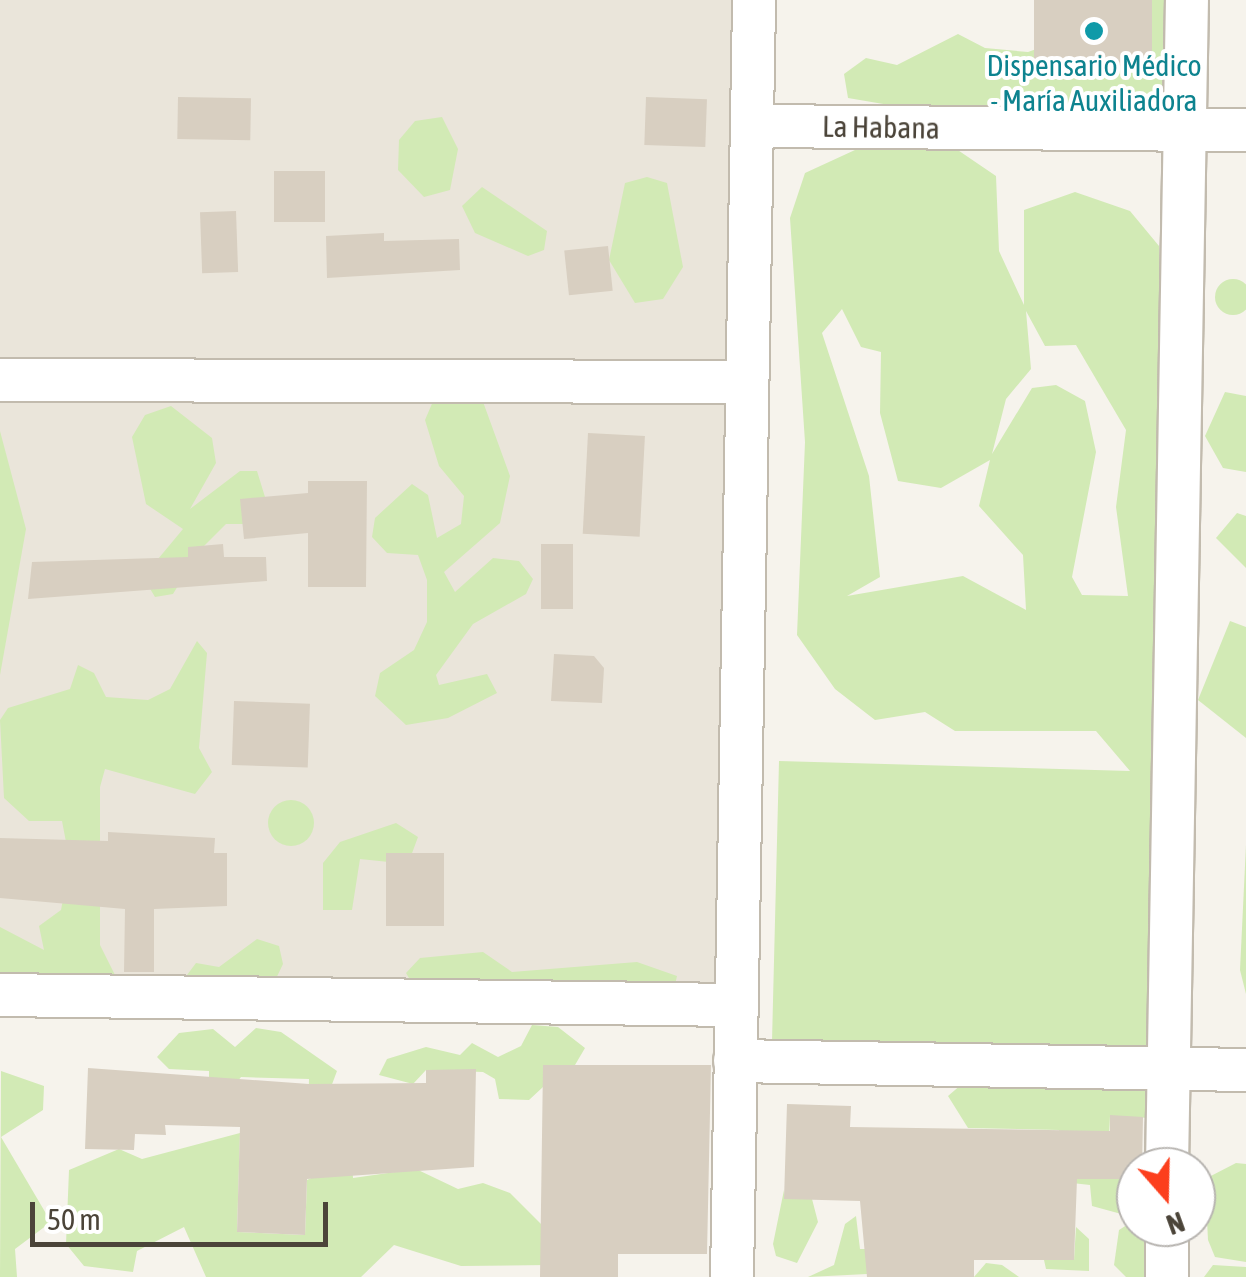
<!DOCTYPE html>
<html>
<head>
<meta charset="utf-8">
<style>
	body { margin:0 }
	#map { position:relative; width:1246px; height:1277px; overflow:hidden; background:#f6f3ec; font-family:"Asap Condensed",sans-serif }
	div>[style] { position:absolute }
	[style*='--x'] { left:calc(var(--x)*1px); top:calc(var(--y)*1px); width:calc(var(--w)*1px); rotate:calc(var(--a)*1deg) }
	.residential>* { inset:0; background:#eae5da; transform-origin:0 0 }
	.green>* { inset:0; background:#d2eab5 }
	.round { border-radius:50% }
	.building>* { inset:0; background:#d8cfc1; transform-origin:0 0 }
	.roads { filter:drop-shadow(2px 0 #c2bbae) drop-shadow(-2px 0 #c2bbae) drop-shadow(0 2px #c2bbae) drop-shadow(0 -2px #c2bbae) }
	.minor>* { height:42px; margin:-21px; padding:0 21px; transform-origin:21px; border-radius:21px; background:#fff }
	.dots>* { width:28px; height:28px; translate:-50% -50%; box-sizing:border-box; border:5px solid #fff; border-radius:50% }
	span { translate:-50% -50%; white-space:nowrap; text-align:center; line-height:1.15; -webkit-text-stroke:8px #fff; paint-order:stroke }
	.culture-label { font-size:30px; color:#0d838f }
	.street-label { font-size:30px; color:#4b4439 }
	.north { position:absolute; left:1116px; top:1147px; width:100px; height:100px; box-sizing:border-box; background:#fff; border:2px solid #b7b4b0; border-radius:50%; rotate:160deg; font-size:28px; font-weight:700; line-height:40px; text-align:center; color:#4b4439 }
	.north::after { content:''; display:block; margin:auto; width:35px; height:45px; background:#fc3f1d; clip-path:polygon(50% 0,100% 100%,50% 72%,0 100%) }
	.scale { position:absolute; left:30px; top:1202px; width:298px; height:45px; box-sizing:border-box; border:5px solid #4b4439; border-top:0; padding-left:12px; font-size:30px; line-height:35px; white-space:nowrap; color:#4b4439; -webkit-text-stroke:8px #fff; paint-order:stroke }
</style>
</head>
<body>
<div id="map">
	<div class="residential">
		<i style="left:0;top:0;width:758px;height:986px"></i>
	</div>
	<div class="green">
		<i style="clip-path:polygon(1106px 0,1192px 0,1163px 102px,901px 107px,848px 98px,844px 74px,866px 58px,897px 65px,958px 34px,985px 48px,1028px 52px,1064px 39px)"></i>
		<i style="clip-path:polygon(442px 117px,458px 149px,450px 190px,424px 197px,398px 170px,399px 140px,415px 121px)"></i>
		<i style="clip-path:polygon(evenodd,943px 140px,996px 176px,999px 251px,1024px 305px,1024px 210px,1075px 192px,1130px 211px,1159px 246px,1162px 1056px,772px 1041px,779px 761px,1130px 771px,1096px 731px,955px 731px,925px 712px,875px 720px,835px 689px,797px 635px,805px 442px,790px 218px,805px 173px,868px 144px,943px 140px,842px 309px,861px 347px,881px 352px,880px 413px,898px 481px,941px 488px,990px 460px,979px 506px,1023px 555px,1026px 610px,963px 576px,847px 596px,880px 577px,869px 476px,822px 333px,842px 309px,943px 140px,1026px 311px,1045px 346px,1076px 345px,1126px 430px,1116px 507px,1128px 596px,1082px 595px,1072px 577px,1096px 452px,1085px 401px,1056px 385px,1032px 388px,992px 454px,1006px 399px,1031px 369px,1026px 311px)"></i>
		<i style="clip-path:polygon(647px 177px,667px 183px,683px 267px,663px 299px,635px 303px,609px 260px,625px 183px)"></i>
		<i style="clip-path:polygon(482px 187px,547px 231px,544px 250px,528px 256px,475px 233px,462px 206px)"></i>
		<i class="round" style="left:1215px;top:279px;width:36px;height:36px"></i>
		<i style="clip-path:polygon(1225px 392px,1246px 396px,1246px 472px,1223px 468px,1205px 436px)"></i>
		<i style="clip-path:polygon(434px 399px,482px 399px,510px 476px,500px 523px,444px 572px,455px 592px,493px 558px,519px 561px,533px 579px,526px 594px,473px 624px,436px 675px,439px 685px,487px 674px,497px 693px,448px 718px,406px 725px,375px 696px,380px 673px,414px 650px,427px 622px,427px 580px,418px 555px,387px 553px,372px 537px,375px 518px,412px 484px,428px 495px,437px 538px,461px 524px,464px 496px,439px 466px,425px 420px)"></i>
		<i style="clip-path:polygon(171px 406px,212px 438px,216px 463px,190px 509px,240px 471px,257px 471px,265px 497px,250px 524px,226px 524px,199px 551px,173px 594px,155px 597px,143px 577px,183px 529px,146px 504px,132px 437px,145px 415px)"></i>
		<i style="clip-path:polygon(0 431px,26px 529px,0 675px)"></i>
		<i style="clip-path:polygon(1237px 513px,1246px 516px,1246px 568px,1216px 538px)"></i>
		<i style="clip-path:polygon(1230px 621px,1246px 627px,1246px 738px,1198px 700px)"></i>
		<i style="clip-path:polygon(197px 641px,207px 653px,199px 748px,212px 772px,195px 794px,105px 769px,100px 787px,100px 945px,115px 975px,131px 978px,0 979px,0 927px,44px 950px,39px 926px,61px 910px,70px 863px,62px 821px,29px 821px,4px 798px,0 720px,8px 708px,70px 689px,78px 665px,94px 673px,106px 697px,148px 700px,170px 689px)"></i>
		<i class="round" style="left:268px;top:800px;width:46px;height:46px"></i>
		<i style="clip-path:polygon(396px 823px,418px 837px,408px 864px,360px 859px,352px 910px,323px 910px,323px 863px,340px 842px)"></i>
		<i style="clip-path:polygon(1246px 845px,1246px 994px,1240px 970px)"></i>
		<i style="clip-path:polygon(257px 939px,279px 946px,283px 964px,272px 987px,184px 979px,196px 963px,219px 967px)"></i>
		<i style="clip-path:polygon(483px 952px,512px 972px,637px 962px,677px 976px,675px 985px,419px 995px,406px 973px,420px 958px)"></i>
		<i style="clip-path:polygon(532px 1025px,558px 1027px,585px 1048px,575px 1065px,543px 1066px,543px 1087px,529px 1100px,499px 1099px,495px 1079px,483px 1072px,426px 1070px,413px 1084px,379px 1075px,387px 1059px,426px 1047px,460px 1055px,472px 1043px,498px 1057px,521px 1046px)"></i>
		<i style="clip-path:polygon(256px 1028px,281px 1032px,337px 1071px,307px 1151px,309px 1079px,241px 1077px,231px 1090px,209px 1094px,209px 1071px,169px 1069px,157px 1057px,179px 1033px,213px 1029px,235px 1047px)"></i>
		<i style="clip-path:polygon(1px 1071px,44px 1086px,43px 1110px,1px 1137px,51px 1222px,15px 1249px,17px 1277px,0 1277px)"></i>
		<i style="clip-path:polygon(976px 1072px,1148px 1084px,1150px 1118px,1110px 1116px,1107px 1179px,1136px 1179px,1136px 1218px,1092px 1206px,1090px 1185px,1063px 1182px,1059px 1130px,968px 1128px,948px 1096px)"></i>
		<i style="clip-path:polygon(240px 1133px,237px 1232px,305px 1235px,307px 1180px,352px 1159px,353px 1178px,416px 1169px,458px 1189px,483px 1183px,510px 1193px,541px 1224px,548px 1265px,461px 1266px,394px 1245px,361px 1277px,206px 1277px,184px 1227px,137px 1251px,133px 1272px,84px 1266px,66px 1244px,69px 1170px,119px 1149px,142px 1159px)"></i>
		<i style="clip-path:polygon(1236px 1163px,1246px 1164px,1246px 1262px,1215px 1257px,1208px 1240px,1205px 1179px)"></i>
		<i style="clip-path:polygon(784px 1190px,785px 1199px,812px 1199px,818px 1222px,797px 1263px,776px 1256px,773px 1244px)"></i>
		<i style="clip-path:polygon(856px 1216px,860px 1249px,884px 1249px,867px 1274px,808px 1277px,834px 1265px,845px 1224px)"></i>
		<i style="clip-path:polygon(1130px 1223px,1149px 1227px,1157px 1277px,1126px 1277px,1114px 1265px,1119px 1230px)"></i>
		<i style="clip-path:polygon(1076px 1227px,1089px 1239px,1089px 1271px,1046px 1269px,1044px 1260px,1074px 1260px)"></i>
		<i style="clip-path:polygon(986px 1263px,1002px 1265px,1019px 1277px,974px 1277px)"></i>
		<i style="clip-path:polygon(1213px 1265px,1246px 1267px,1246px 1277px,1204px 1277px)"></i>
	</div>
	<div class="building">
		<i style="left:1034px;top:0;width:118px;height:66px"></i>
		<i style="left:178px;top:97px;width:73px;height:42px;rotate:1deg"></i>
		<i style="left:646px;top:97px;width:61px;height:48px;rotate:2deg"></i>
		<i style="left:274px;top:171px;width:51px;height:51px"></i>
		<i style="left:236px;top:211px;width:61px;height:36px;rotate:88deg"></i>
		<i style="clip-path:polygon(384px 233px,384px 241px,459px 239px,460px 270px,327px 278px,326px 236px)"></i>
		<i style="left:608px;top:246px;width:45px;height:44px;rotate:84deg"></i>
		<i style="left:588px;top:433px;width:57px;height:101px;rotate:3deg"></i>
		<i style="clip-path:polygon(308px 481px,367px 481px,366px 587px,308px 587px,308px 533px,244px 539px,240px 499px,308px 493px)"></i>
		<i style="clip-path:polygon(223px 544px,224px 557px,266px 557px,267px 581px,28px 599px,32px 562px,188px 557px,188px 547px)"></i>
		<i style="left:541px;top:544px;width:32px;height:65px"></i>
		<i style="clip-path:polygon(554px 654px,594px 656px,604px 668px,602px 703px,551px 701px)"></i>
		<i style="left:234px;top:701px;width:76px;height:64px;rotate:2deg"></i>
		<i style="clip-path:polygon(108px 832px,215px 838px,214px 853px,227px 853px,227px 906px,154px 909px,154px 972px,124px 972px,125px 909px,0 898px,0 838px,108px 841px)"></i>
		<i style="left:444px;top:853px;width:73px;height:58px;rotate:90deg"></i>
		<i style="clip-path:polygon(543px 1065px,711px 1065px,707px 1254px,618px 1254px,618px 1277px,540px 1277px)"></i>
		<i style="clip-path:polygon(88px 1068px,309px 1084px,426px 1083px,426px 1070px,476px 1069px,474px 1167px,307px 1179px,305px 1235px,237px 1232px,240px 1127px,165px 1125px,166px 1135px,135px 1134px,134px 1150px,85px 1149px)"></i>
		<i style="clip-path:polygon(787px 1104px,851px 1106px,850px 1127px,1110px 1131px,1110px 1115px,1143px 1117px,1142px 1167px,1136px 1179px,1077px 1179px,1074px 1260px,974px 1260px,974px 1277px,867px 1277px,860px 1201px,784px 1199px)"></i>
	</div>
	<div class="roads">
		<div class="minor">
			<i style="--x:756;--y:126;--w:490;--a:0.5"></i>
			<i style="--x:0;--y:380;--w:743;--a:0.15"></i>
			<i style="--x:0;--y:995;--w:737;--a:0.78"></i>
			<i style="--x:735;--y:1061;--w:511;--a:1.01"></i>
			<i style="--x:1167;--y:1167;--w:1167;--a:-89.02"></i>
			<i style="--x:1167;--y:1227;--w:50;--a:90"></i>
			<i style="--x:732;--y:1277;--w:1277;--a:-89.01"></i>
		</div>
	</div>
	<div class="dots">
		<i style="left:1094px;top:31px;background:#0f9aa8"></i>
	</div>
	<div class="culture-label">
		<span style="left:1094px;top:82px">Dispensario Médico<br>- María Auxiliadora</span>
	</div>
	<div class="street-label">
		<span style="left:881px;top:127px;rotate:1deg">La Habana</span>
	</div>
	<div class="north">N</div>
	<div class="scale">50 m</div>
</div>
</body>
</html>
